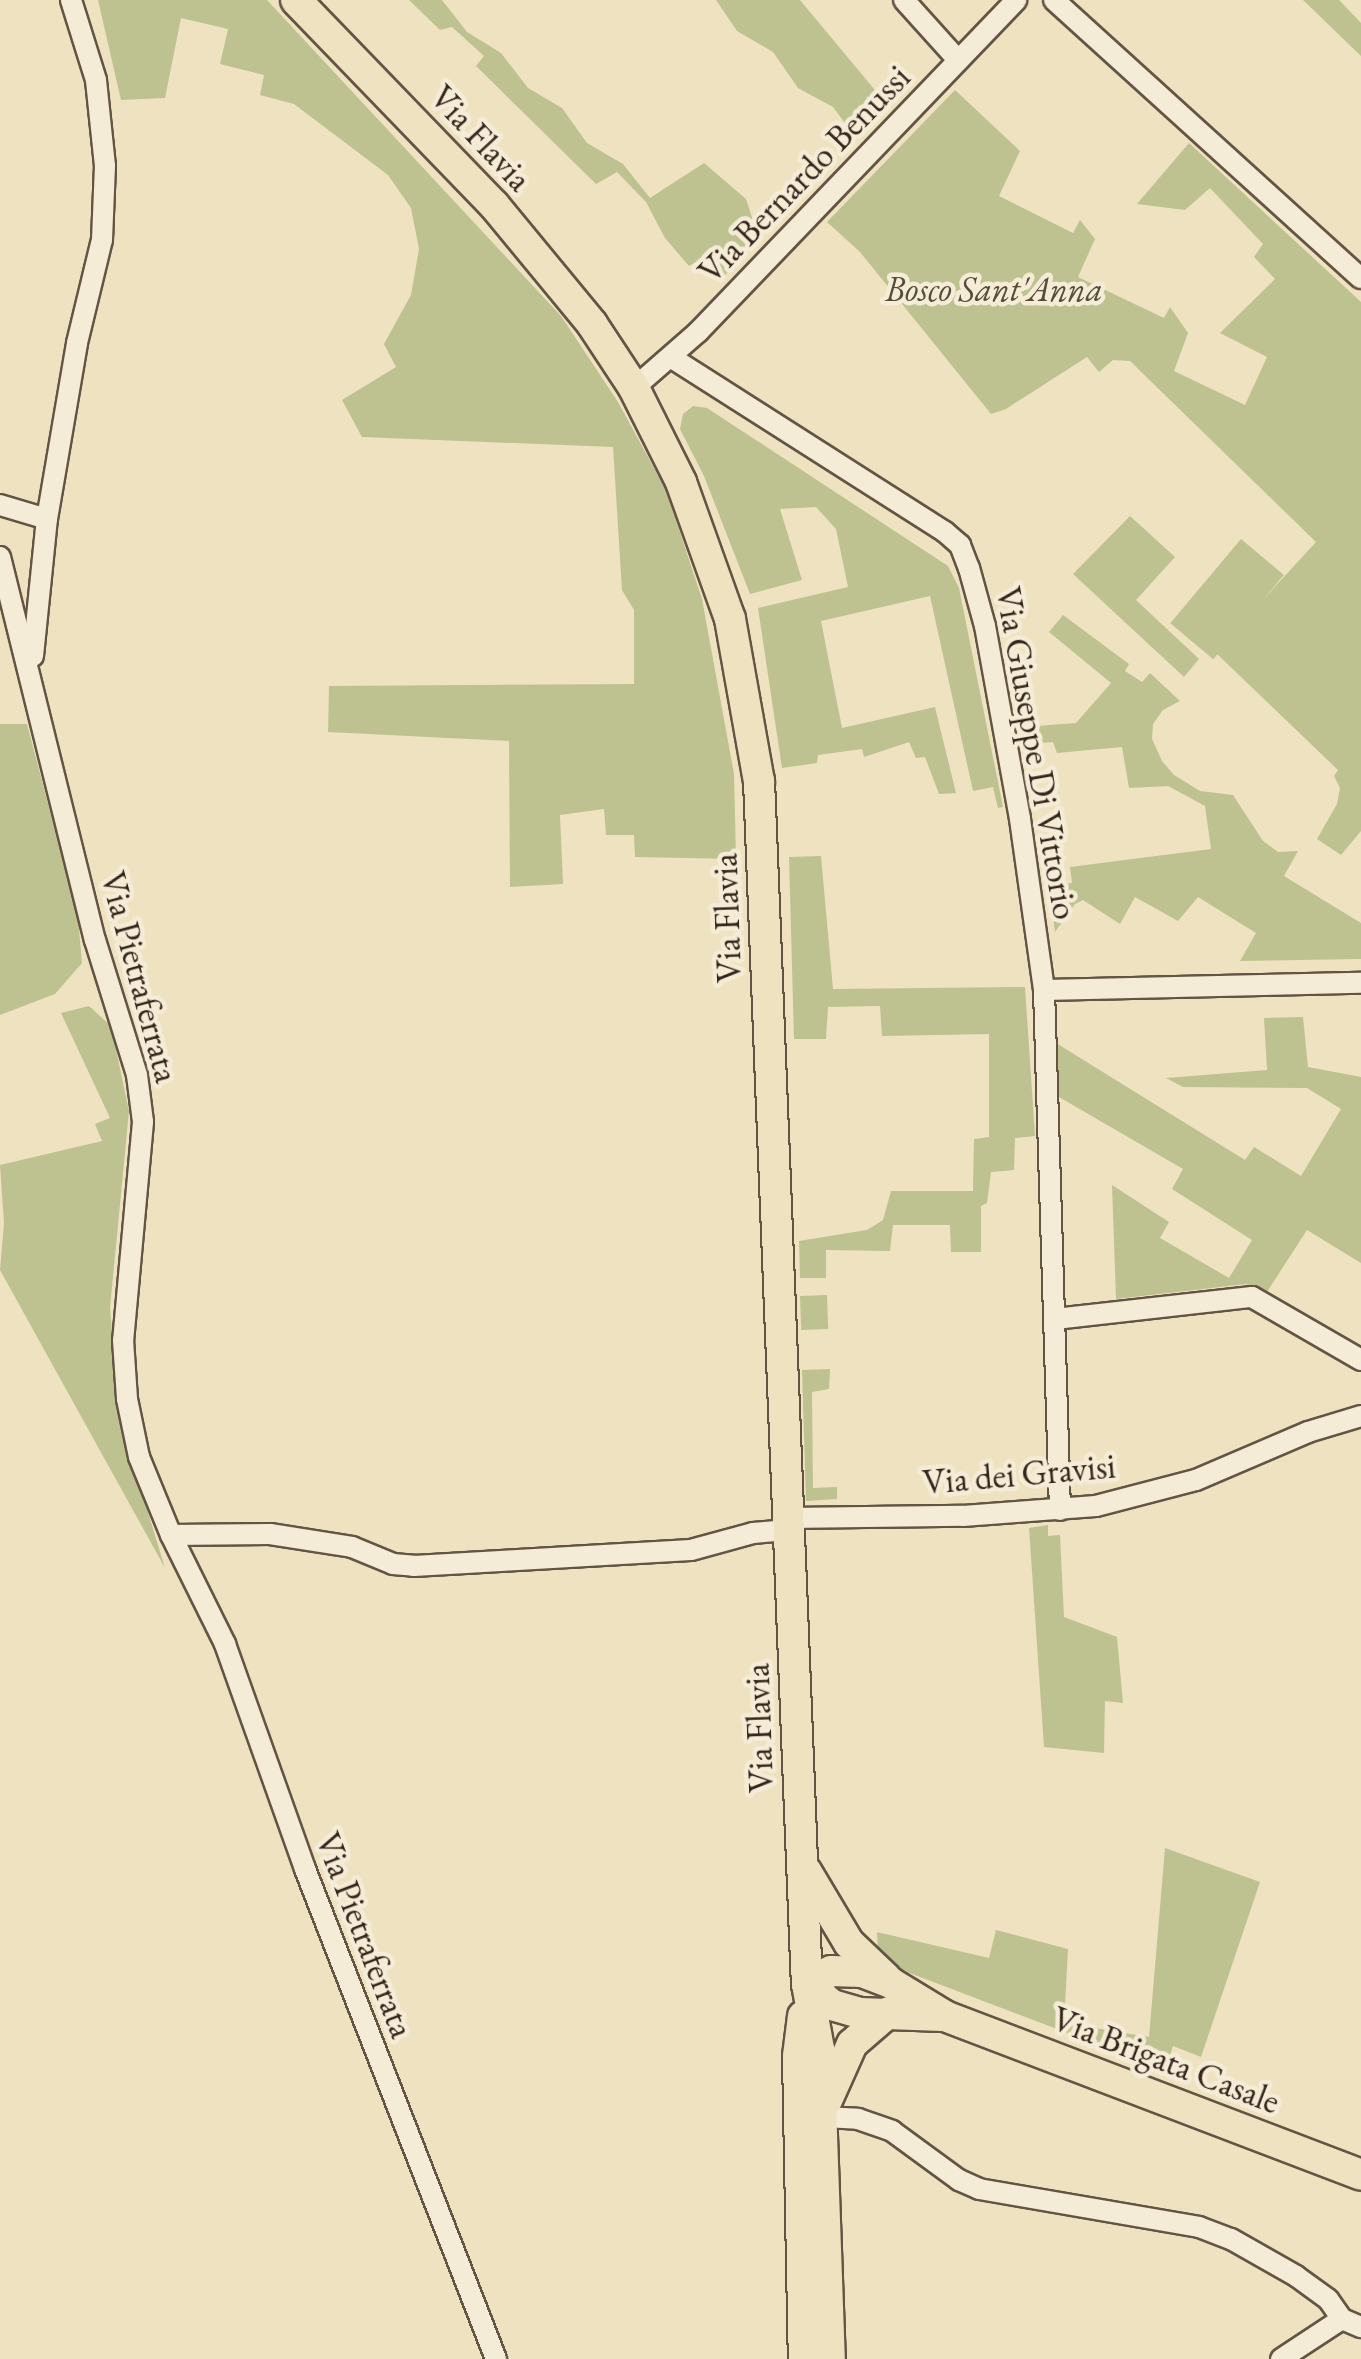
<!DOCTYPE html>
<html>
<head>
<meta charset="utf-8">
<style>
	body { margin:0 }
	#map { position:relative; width:1361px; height:2359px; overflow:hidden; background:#efe2c1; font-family:"EB Garamond",serif }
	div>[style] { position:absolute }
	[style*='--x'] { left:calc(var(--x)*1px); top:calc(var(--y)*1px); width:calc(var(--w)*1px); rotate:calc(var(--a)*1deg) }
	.green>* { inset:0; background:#bdc290; transform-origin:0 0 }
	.roads { filter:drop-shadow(2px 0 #645444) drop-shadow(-2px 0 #645444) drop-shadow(0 2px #645444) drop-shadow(0 -2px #645444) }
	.street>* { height:20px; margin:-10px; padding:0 10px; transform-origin:10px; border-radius:10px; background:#f5ecd7 }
	.primary>* { height:30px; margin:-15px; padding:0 15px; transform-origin:15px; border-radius:15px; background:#efe2c1 }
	span { translate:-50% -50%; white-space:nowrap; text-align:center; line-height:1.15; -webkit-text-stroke:9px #f5ecd7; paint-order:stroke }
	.street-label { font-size:35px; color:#35251a }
	.park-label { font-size:35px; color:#574c38; font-style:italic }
</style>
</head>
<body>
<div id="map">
	<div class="green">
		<i style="clip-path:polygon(98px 0,267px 0,561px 316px,618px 402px,666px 490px,702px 599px,734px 774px,736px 859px,635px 857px,634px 835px,606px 835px,604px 809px,560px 815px,563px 884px,510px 887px,509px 741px,328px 732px,329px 686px,634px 684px,634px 610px,622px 590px,613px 447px,362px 437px,342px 400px,396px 367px,384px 344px,411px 295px,419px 249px,411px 208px,388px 175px,294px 104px,260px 95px,264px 75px,220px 64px,228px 29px,181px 18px,165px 98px,121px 100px)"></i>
		<i style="clip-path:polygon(409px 0,442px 0,467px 32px,501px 53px,528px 88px,562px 108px,587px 143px,623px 164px,650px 198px,704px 163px,746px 199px,755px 227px,749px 251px,719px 281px,703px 258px,689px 266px,665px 238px,646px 202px,617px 172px,596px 184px,476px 66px,484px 56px,452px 27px,440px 30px)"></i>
		<i style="clip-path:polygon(716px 0,800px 0,889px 107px,857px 139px,833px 107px,798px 88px,773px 52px,737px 31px)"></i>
		<i style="clip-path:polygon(1303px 0,1339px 0,1361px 23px,1361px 56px)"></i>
		<i style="clip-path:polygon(955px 90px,1020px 151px,999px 196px,1073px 233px,1080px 220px,1095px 239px,1078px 277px,1164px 318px,1170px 307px,1188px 333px,1174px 371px,1245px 405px,1267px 357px,1220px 333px,1275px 279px,1254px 257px,1263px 244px,1210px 188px,1185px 210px,1137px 204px,1189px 143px,1361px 302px,1361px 831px,1341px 855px,1317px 839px,1337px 804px,1340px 788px,1334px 776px,1338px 770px,1215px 652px,1316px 542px,1130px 361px,1113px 360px,1099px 372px,1087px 357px,1006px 409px,991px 414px,860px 252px,827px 222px)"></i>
		<i style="clip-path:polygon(693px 406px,707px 408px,948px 566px,959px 588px,1003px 807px,998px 808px,993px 787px,973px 791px,930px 596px,821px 621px,842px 728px,935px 707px,956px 793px,939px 794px,925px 757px,916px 758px,909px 742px,864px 757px,862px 749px,818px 755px,817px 763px,782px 768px,758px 608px,848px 587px,836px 529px,816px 507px,780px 509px,802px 580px,750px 594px,704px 476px,680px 429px,683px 414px)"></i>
		<i style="clip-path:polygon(1130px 516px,1175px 557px,1136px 600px,1199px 659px,1184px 677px,1073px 574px)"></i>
		<i style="left:1241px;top:539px;width:56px;height:110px;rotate:40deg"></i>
		<i style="clip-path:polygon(1063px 615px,1129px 664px,1125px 671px,1142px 682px,1150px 673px,1180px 701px,1163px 710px,1153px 724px,1152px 739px,1162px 761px,1174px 775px,1200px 791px,1233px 795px,1263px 841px,1278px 852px,1298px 851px,1284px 876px,1361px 923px,1361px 959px,1240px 961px,1256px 933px,1198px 897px,1178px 921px,1135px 897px,1120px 924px,1083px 900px,1075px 904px,1055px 932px,1049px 885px,1072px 883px,1070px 867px,1211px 849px,1205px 806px,1168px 786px,1129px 788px,1122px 747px,1057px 753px,1053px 742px,1027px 744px,1023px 727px,1076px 723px,1111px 683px,1049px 632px)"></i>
		<i style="clip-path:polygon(0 724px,27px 724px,78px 917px,82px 963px,55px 994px,0 1015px)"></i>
		<i style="clip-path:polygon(821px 856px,833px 989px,1025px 987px,1035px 1136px,1015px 1138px,1014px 1170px,991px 1172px,987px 1203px,981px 1206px,981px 1252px,951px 1252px,950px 1225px,893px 1225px,890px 1251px,826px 1250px,826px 1278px,800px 1278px,799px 1241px,867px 1230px,883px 1220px,891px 1191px,973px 1191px,974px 1139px,989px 1137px,989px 1034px,882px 1036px,880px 1006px,828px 1007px,826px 1039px,794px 1039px,789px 857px)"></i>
		<i style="clip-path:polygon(89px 1006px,111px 1026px,129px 1111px,110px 1308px,119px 1418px,165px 1568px,0 1270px,4px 1223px,0 1165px,102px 1141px,95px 1124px,110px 1118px,61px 1013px)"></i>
		<i style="clip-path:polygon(1303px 1017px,1308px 1067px,1361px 1077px,1361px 1263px,1307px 1230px,1267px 1292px,1246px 1284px,1116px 1299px,1112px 1185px,1169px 1222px,1160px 1238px,1229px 1278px,1252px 1240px,1172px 1189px,1183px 1169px,1059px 1097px,1056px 1043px,1245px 1160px,1254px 1147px,1301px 1176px,1341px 1109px,1307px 1088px,1183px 1087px,1166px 1078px,1267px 1070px,1264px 1018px)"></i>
		<i style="left:827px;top:1295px;width:34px;height:27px;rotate:88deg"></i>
		<i style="clip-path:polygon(830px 1369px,829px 1389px,812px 1392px,813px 1488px,837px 1487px,837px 1499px,806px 1501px,802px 1370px)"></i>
		<i style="clip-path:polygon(1048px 1525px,1048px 1536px,1060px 1535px,1064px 1617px,1117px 1637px,1123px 1703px,1105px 1701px,1104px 1753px,1044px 1747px,1029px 1528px)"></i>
		<i style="clip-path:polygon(1165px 1848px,1260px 1882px,1201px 2057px,1173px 2046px,1165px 2070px,907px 1972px,878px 1954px,877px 1932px,989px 1958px,996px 1930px,1068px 1949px,1064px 2023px,1149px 2037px)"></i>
	</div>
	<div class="roads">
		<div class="street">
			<i style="--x:904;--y:0;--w:81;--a:48"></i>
			<i style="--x:1054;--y:0;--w:414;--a:42.2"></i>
			<i style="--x:672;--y:358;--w:324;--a:32.5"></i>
			<i style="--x:945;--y:532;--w:20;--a:41"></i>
			<i style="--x:960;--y:545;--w:25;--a:69"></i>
			<i style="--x:969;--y:568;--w:60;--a:74.6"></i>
			<i style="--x:985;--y:626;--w:196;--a:79.7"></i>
			<i style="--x:1020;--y:819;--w:173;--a:82"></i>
			<i style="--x:1044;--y:990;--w:520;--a:88.24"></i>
			<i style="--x:634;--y:388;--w:85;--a:-41.2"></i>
			<i style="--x:698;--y:332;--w:460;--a:-46.2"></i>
			<i style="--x:0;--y:505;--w:49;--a:16.6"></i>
			<i style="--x:0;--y:557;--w:395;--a:76.1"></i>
			<i style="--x:95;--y:940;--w:141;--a:72.7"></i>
			<i style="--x:137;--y:1075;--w:47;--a:82.7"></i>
			<i style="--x:143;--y:1122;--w:219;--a:95.2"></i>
			<i style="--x:123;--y:1340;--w:59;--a:86.1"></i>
			<i style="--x:127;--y:1399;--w:59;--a:78.3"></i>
			<i style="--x:139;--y:1457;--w:84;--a:67.7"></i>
			<i style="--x:171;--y:1535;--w:99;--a:-0.6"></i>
			<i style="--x:270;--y:1534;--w:83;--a:9"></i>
			<i style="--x:352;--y:1547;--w:44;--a:22.5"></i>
			<i style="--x:393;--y:1564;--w:21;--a:5"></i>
			<i style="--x:414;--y:1566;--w:277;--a:-3.3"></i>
			<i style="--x:691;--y:1550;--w:64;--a:-15.3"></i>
			<i style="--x:753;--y:1533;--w:36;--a:-5"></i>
			<i style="--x:33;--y:656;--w:138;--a:-84.2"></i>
			<i style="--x:47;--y:519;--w:179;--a:-80.3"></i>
			<i style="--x:77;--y:343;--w:106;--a:-76.4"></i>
			<i style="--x:102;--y:240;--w:74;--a:-87.7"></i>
			<i style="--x:105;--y:166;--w:86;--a:-96"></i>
			<i style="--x:96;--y:80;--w:84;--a:-107.4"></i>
			<i style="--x:1044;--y:990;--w:317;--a:-1.3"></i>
			<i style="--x:1055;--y:1319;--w:198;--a:-6.4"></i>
			<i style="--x:1252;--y:1297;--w:126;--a:30"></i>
			<i style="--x:788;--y:1518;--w:175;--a:-0.7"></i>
			<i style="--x:963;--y:1516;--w:133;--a:-4.3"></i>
			<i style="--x:1096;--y:1506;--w:103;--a:-14.6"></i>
			<i style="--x:1196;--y:1480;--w:122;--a:-23.2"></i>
			<i style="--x:1308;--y:1432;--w:55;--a:-16.8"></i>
			<i style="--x:171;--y:1535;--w:122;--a:63.6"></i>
			<i style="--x:225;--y:1644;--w:239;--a:70.4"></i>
			<i style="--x:305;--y:1869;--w:526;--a:68.7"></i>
			<i style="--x:823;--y:2117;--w:35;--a:3"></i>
			<i style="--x:858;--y:2119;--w:36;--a:19"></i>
			<i style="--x:892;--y:2131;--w:83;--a:36.2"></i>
			<i style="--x:959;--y:2180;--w:22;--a:24"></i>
			<i style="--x:979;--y:2189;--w:223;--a:9.8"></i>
			<i style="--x:1199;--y:2227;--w:34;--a:21"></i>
			<i style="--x:1231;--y:2239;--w:75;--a:29.6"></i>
			<i style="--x:1296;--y:2276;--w:39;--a:36"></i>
			<i style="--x:1328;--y:2299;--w:24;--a:55"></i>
			<i style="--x:1342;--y:2319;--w:21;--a:23"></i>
			<i style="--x:1281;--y:2359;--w:73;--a:-33.3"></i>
		</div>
		<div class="primary">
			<i style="--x:296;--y:0;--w:285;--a:46"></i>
			<i style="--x:494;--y:205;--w:154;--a:50.5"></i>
			<i style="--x:592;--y:324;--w:77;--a:56.7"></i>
			<i style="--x:634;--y:388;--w:105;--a:63.4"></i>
			<i style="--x:681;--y:482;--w:145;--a:70.3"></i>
			<i style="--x:730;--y:619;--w:165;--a:79.9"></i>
			<i style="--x:759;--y:781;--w:1204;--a:87.72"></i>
			<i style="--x:807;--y:1984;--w:66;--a:79.5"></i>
			<i style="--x:819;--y:2049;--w:310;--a:88"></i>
			<i style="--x:806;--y:1871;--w:84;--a:59.2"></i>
			<i style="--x:849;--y:1943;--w:51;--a:43.4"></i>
			<i style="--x:807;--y:1984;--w:27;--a:-28"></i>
			<i style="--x:831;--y:1971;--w:31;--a:2"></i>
			<i style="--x:862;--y:1972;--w:31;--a:21"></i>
			<i style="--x:891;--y:1983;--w:63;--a:31.4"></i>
			<i style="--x:945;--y:2016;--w:445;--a:20.9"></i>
			<i style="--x:807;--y:1984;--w:33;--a:40"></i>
			<i style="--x:832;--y:2005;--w:29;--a:16"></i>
			<i style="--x:860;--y:2013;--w:82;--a:2.1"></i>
			<i style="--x:803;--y:2016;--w:40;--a:97.1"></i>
			<i style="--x:798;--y:2056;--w:303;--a:88.9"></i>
			<i style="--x:827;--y:2100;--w:61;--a:-65.9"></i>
			<i style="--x:852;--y:2044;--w:49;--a:-40.9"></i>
		</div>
	</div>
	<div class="street-label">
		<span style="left:481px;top:138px;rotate:47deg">Via Flavia</span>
		<span style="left:804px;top:174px;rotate:-46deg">Via Bernardo Benussi</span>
		<span style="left:1037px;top:753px;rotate:80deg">Via Giuseppe Di Vittorio</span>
		<span style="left:727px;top:918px;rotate:-92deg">Via Flavia</span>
		<span style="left:140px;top:977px;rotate:75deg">Via Pietraferrata</span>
		<span style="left:1019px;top:1474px;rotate:-5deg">Via dei Gravisi</span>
		<span style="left:759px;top:1728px;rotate:-92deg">Via Flavia</span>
		<span style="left:365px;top:1935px;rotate:69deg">Via Pietraferrata</span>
		<span style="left:1166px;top:2060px;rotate:21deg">Via Brigata Casale</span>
	</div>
	<div class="park-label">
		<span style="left:994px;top:289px">Bosco Sant'Anna</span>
	</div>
</div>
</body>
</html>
